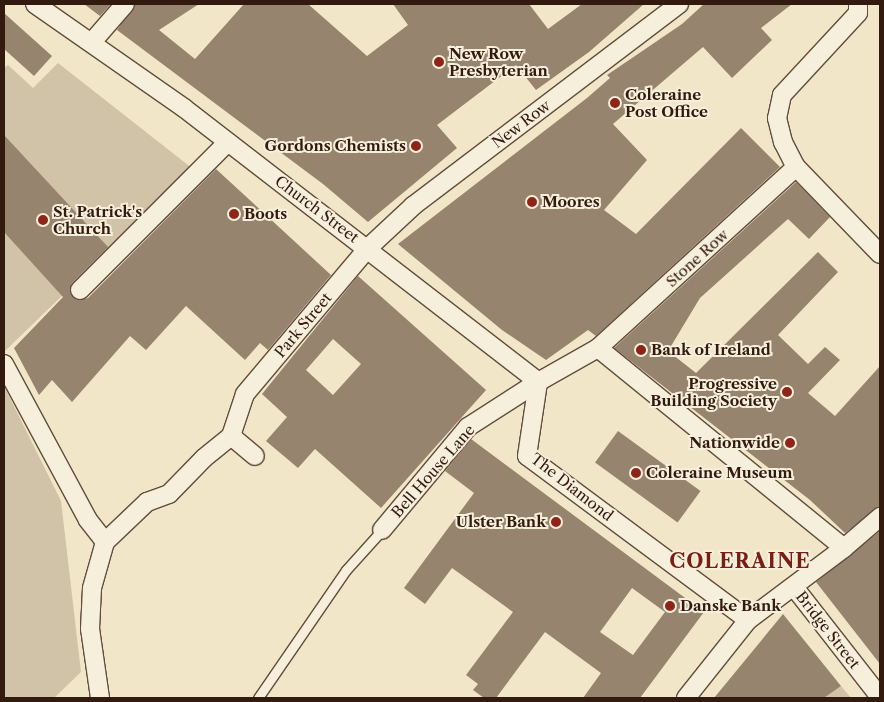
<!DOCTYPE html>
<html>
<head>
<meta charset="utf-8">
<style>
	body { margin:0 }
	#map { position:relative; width:884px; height:702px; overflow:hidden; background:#f1e6c7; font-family:"Libre Caslon Text",serif }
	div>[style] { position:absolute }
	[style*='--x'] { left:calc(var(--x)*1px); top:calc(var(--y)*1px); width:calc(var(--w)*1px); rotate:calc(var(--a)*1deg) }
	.green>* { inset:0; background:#d1c3a8 }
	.building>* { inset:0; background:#96846f; transform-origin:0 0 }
	.roads { filter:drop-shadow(1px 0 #624d3d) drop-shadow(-1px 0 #624d3d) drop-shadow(0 1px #624d3d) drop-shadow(0 -1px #624d3d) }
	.lane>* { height:9px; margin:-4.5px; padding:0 4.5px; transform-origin:4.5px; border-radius:4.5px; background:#f6efdb }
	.street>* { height:18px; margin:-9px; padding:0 9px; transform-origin:9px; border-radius:9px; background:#f6efdb }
	.dots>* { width:14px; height:14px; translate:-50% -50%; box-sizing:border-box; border:2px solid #f6efdb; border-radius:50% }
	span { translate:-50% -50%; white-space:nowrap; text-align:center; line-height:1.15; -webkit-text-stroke:4px #f6efdb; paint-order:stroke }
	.poi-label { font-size:15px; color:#331a0f; font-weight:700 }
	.left { translate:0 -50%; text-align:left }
	.right { translate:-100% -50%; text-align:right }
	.street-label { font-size:15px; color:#331a0f }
	.district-label { font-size:20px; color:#7a1f14; font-weight:700; letter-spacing:1px }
	.frame { position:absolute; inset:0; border:5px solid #331a0f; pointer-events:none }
</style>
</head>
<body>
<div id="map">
	<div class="green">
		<i style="clip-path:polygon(58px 63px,193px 169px,4px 352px,4px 68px,8px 65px,33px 88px)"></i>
		<i style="clip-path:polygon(4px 386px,61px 501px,81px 672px,54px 698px,4px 698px)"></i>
		<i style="clip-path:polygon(841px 686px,851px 698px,824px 698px)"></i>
	</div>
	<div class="building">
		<i style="clip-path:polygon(84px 4px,111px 4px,100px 16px)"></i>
		<i style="clip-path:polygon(135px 4px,199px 4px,159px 30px,195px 59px,244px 4px,308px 4px,367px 56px,408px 25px,393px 4px,529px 4px,548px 29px,582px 4px,644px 4px,589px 52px,536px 90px,516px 65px,437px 125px,457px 148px,368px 222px,323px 184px,117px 30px)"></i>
		<i style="clip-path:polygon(704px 4px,792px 4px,761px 28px,772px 40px,732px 78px,703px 47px,613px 124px,647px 160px,604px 210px,636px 234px,741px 128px,780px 167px,596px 336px,588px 330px,546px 360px,502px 330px,398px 244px,587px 98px,610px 78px,607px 75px,682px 24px)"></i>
		<i style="clip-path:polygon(4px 13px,52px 56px,34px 76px,4px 49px)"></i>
		<i style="clip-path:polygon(4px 135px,108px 247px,72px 283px,70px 293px,77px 300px,88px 298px,216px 169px,331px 275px,268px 350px,260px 343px,245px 360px,186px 306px,146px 350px,130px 336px,72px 402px,52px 380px,39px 395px,14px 348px,63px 297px,4px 232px)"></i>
		<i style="clip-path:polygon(796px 182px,830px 217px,809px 239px,788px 219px,700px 298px,668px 351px,696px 373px,818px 252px,838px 272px,778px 335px,808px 364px,825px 347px,840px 360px,808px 393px,835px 416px,880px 366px,880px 507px,845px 533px,810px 500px,614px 348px)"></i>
		<i style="clip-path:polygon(evenodd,358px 276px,486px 390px,381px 508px,315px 449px,298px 468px,266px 441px,287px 417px,262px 394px,358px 276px,333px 339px,361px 364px,333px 395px,306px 370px,333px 339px)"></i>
		<i style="left:618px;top:431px;width:102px;height:39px;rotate:36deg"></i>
		<i style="clip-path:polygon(evenodd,471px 439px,704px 612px,640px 698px,583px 698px,601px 673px,545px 632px,496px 698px,484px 698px,473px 690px,478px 684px,466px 675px,513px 612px,452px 568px,425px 604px,404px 588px,474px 493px,445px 471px,471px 439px,632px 588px,665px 612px,633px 655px,600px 632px,632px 588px)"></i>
		<i style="clip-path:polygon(880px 531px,880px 664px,816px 582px)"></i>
		<i style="clip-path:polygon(783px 614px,841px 686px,824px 698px,714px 698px)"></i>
	</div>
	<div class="roads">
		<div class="lane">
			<i style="--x:258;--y:698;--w:155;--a:-55.5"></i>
			<i style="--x:346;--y:570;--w:54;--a:-48"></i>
		</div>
		<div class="street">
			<i style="--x:35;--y:4;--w:182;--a:34.9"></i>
			<i style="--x:184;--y:108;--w:448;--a:37.7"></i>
			<i style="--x:538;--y:382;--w:83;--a:147.3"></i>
			<i style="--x:468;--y:427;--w:134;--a:129.9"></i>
			<i style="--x:858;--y:4;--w:9;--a:90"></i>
			<i style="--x:858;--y:13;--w:112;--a:132.8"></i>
			<i style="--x:782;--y:95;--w:24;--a:102"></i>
			<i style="--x:777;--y:118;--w:25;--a:76"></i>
			<i style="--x:783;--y:142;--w:28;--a:63"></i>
			<i style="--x:796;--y:167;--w:121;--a:46"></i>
			<i style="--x:92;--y:42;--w:50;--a:-49"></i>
			<i style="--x:80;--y:290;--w:209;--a:-45"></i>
			<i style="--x:598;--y:348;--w:317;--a:39.1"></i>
			<i style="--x:844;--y:548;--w:120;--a:143.1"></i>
			<i style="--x:748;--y:620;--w:275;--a:-143.4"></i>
			<i style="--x:527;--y:456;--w:75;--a:-81.5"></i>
			<i style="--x:538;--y:382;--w:69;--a:-29.5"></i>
			<i style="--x:598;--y:348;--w:268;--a:-42.4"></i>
			<i style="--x:4;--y:364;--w:177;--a:61.7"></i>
			<i style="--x:88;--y:520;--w:28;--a:52"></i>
			<i style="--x:231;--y:436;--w:31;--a:40"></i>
			<i style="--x:844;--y:548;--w:48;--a:-40.7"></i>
			<i style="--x:794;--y:587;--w:140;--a:52"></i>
			<i style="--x:100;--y:698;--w:70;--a:-98.2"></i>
			<i style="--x:90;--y:629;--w:41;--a:-87.2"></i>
			<i style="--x:92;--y:588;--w:48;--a:-74.2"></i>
			<i style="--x:105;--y:542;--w:58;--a:-43.6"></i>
			<i style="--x:147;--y:502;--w:23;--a:-20"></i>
			<i style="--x:169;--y:494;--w:50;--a:-45.8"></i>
			<i style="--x:204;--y:458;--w:35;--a:-39"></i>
			<i style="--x:231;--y:436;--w:44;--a:-71.6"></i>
			<i style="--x:245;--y:394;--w:191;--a:-49.9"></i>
			<i style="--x:368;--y:248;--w:62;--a:-43"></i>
			<i style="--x:413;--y:206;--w:334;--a:-37.2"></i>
			<i style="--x:686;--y:698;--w:100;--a:-51.5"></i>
		</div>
	</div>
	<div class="dots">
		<i style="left:439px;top:62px;background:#8f2418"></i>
		<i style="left:615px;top:103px;background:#8f2418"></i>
		<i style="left:416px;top:146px;background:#8f2418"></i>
		<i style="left:532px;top:202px;background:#8f2418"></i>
		<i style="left:234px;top:214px;background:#8f2418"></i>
		<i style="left:43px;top:220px;background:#8f2418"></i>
		<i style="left:641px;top:350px;background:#8f2418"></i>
		<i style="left:787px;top:392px;background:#8f2418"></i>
		<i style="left:790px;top:443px;background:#8f2418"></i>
		<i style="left:636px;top:473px;background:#8f2418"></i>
		<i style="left:556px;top:522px;background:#8f2418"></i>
		<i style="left:670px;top:606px;background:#8f2418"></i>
	</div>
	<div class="poi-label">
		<span class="left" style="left:449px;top:62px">New Row<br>Presbyterian</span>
		<span class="left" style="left:625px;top:103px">Coleraine<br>Post Office</span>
		<span class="right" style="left:406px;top:146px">Gordons Chemists</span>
		<span class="left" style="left:542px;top:202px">Moores</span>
		<span class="left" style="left:53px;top:220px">St. Patrick's<br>Church</span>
		<span class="left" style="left:244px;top:214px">Boots</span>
		<span class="left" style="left:651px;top:350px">Bank of Ireland</span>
		<span class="right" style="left:777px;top:392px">Progressive<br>Building Society</span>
		<span class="right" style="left:780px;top:443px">Nationwide</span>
		<span class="left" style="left:646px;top:473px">Coleraine Museum</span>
		<span class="right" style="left:546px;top:522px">Ulster Bank</span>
		<span class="left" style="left:680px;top:606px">Danske Bank</span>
	</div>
	<div class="street-label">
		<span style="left:521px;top:124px;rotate:-37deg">New Row</span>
		<span style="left:317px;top:209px;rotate:37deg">Church Street</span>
		<span style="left:697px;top:258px;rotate:-42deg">Stone Row</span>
		<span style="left:303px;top:325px;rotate:-50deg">Park Street</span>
		<span style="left:433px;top:471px;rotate:-49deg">Bell House Lane</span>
		<span style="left:572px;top:487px;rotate:38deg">The Diamond</span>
		<span style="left:828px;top:630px;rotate:52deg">Bridge Street</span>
	</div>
	<div class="district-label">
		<span style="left:740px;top:561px">COLERAINE</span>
	</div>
	<div class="frame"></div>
</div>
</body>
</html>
